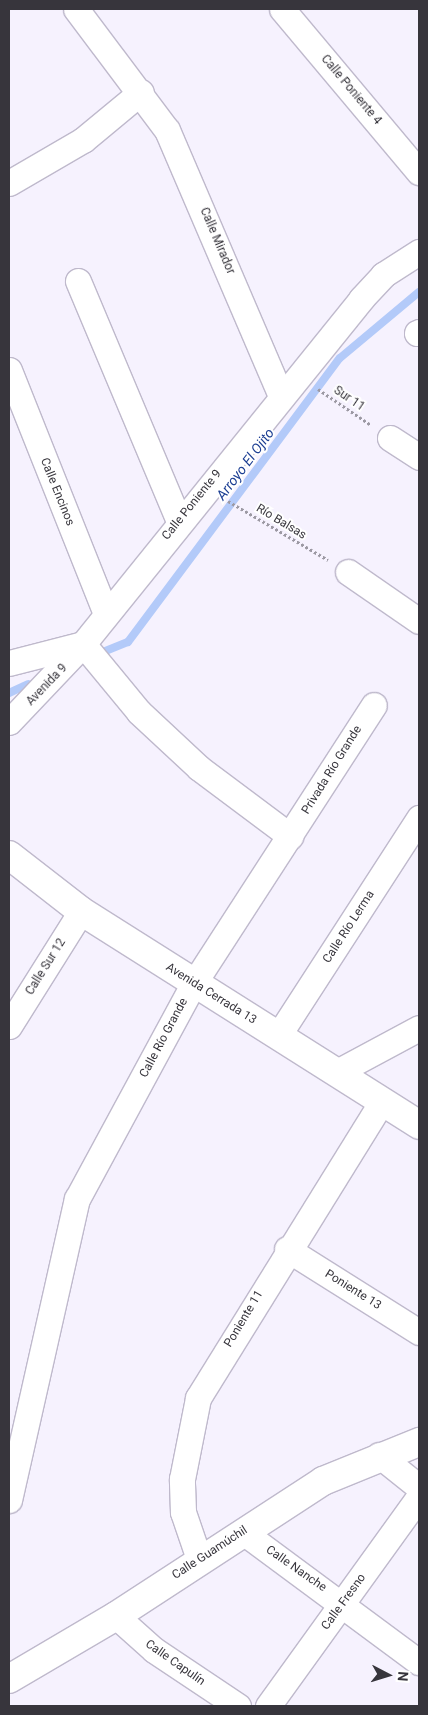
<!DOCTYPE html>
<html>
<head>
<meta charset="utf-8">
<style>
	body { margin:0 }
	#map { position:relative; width:428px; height:1715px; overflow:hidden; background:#f6f2fe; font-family:Roboto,sans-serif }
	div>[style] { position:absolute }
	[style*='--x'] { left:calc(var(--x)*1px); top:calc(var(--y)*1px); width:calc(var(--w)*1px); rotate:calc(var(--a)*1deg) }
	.stream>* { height:8px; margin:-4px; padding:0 4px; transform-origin:4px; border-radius:4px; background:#b3caf9 }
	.path>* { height:3px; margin-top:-1.5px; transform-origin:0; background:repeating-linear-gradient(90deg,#9c99a3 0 2.5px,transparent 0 5px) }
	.roads { filter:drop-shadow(1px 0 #bfb9cc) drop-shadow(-1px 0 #bfb9cc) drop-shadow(0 1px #bfb9cc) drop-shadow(0 -1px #bfb9cc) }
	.street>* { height:25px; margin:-12.5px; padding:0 12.5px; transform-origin:12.5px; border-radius:12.5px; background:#fff }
	.secondary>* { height:28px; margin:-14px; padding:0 14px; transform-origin:14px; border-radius:14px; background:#fff }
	span { translate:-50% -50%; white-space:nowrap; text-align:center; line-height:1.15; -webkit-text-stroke:4px #fff; paint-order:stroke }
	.street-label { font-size:12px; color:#37353c }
	.water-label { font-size:14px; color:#1c3e93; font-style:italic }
	.frame { position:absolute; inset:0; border:10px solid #37353c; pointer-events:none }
	.north { position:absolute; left:363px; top:1650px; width:50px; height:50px; -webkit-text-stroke:4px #fff; paint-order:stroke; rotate:95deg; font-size:14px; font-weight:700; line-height:20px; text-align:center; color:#37353c }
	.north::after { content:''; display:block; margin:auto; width:18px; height:22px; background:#37353c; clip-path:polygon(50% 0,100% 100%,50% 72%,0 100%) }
</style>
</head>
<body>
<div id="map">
	<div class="stream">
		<i style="--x:98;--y:654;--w:32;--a:-22"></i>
		<i style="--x:128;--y:642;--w:354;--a:-53.3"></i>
		<i style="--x:340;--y:358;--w:103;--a:-39.9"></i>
		<i style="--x:9;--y:693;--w:21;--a:-25"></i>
	</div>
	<div class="path">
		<i style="--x:318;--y:389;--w:64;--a:34.2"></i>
		<i style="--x:228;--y:501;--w:116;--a:30.5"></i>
	</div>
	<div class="roads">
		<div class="street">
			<i style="--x:76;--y:9;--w:151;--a:53.1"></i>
			<i style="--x:167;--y:130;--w:289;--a:66.8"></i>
			<i style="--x:282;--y:9;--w:213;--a:50"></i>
			<i style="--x:9;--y:183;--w:86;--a:-30.2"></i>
			<i style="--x:83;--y:140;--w:75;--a:-39.6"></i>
			<i style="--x:78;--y:281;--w:260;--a:67.2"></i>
			<i style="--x:417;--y:333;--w:2;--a:-27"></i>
			<i style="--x:9;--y:370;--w:263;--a:68.3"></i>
			<i style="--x:390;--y:438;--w:35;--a:33"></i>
			<i style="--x:348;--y:572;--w:86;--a:34.6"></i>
			<i style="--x:9;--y:663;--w:76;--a:-14.4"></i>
			<i style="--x:83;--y:644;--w:443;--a:-51.1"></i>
			<i style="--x:361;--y:299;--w:33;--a:-47"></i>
			<i style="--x:383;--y:275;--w:43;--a:-32.6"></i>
			<i style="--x:9;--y:722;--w:108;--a:-46.5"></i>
			<i style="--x:83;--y:644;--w:88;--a:50.5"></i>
			<i style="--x:139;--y:712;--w:82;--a:43"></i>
			<i style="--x:199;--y:768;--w:114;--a:36.8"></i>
			<i style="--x:9;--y:1026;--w:136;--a:-57.9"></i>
			<i style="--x:278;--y:1036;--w:260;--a:-57.1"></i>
			<i style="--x:337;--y:1072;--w:93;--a:-28.2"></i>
			<i style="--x:287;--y:1249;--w:156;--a:32.2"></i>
			<i style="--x:379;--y:1455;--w:51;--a:38.7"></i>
			<i style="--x:9;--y:1500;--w:309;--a:-77.3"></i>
			<i style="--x:77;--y:1199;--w:246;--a:-61.6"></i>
			<i style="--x:194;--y:983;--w:331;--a:-57.1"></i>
			<i style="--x:243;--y:1532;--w:219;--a:36.5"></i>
			<i style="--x:199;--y:1559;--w:50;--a:-108.8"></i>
			<i style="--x:183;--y:1512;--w:33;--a:-92"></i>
			<i style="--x:182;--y:1479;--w:83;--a:-78.8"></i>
			<i style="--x:198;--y:1398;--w:349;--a:-58.2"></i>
			<i style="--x:116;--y:1616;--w:51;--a:41.8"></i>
			<i style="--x:154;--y:1650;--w:101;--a:33.7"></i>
			<i style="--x:268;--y:1706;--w:258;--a:-54.2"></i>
		</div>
		<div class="secondary">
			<i style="--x:9;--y:855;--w:91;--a:37.9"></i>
			<i style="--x:81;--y:911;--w:400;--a:32.3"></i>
			<i style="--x:9;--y:1679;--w:124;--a:-30.5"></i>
			<i style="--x:116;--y:1616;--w:247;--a:-33.1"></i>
			<i style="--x:323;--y:1481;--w:104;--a:-22.1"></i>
		</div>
	</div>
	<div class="street-label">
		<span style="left:351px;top:90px;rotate:50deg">Calle Poniente 4</span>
		<span style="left:217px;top:241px;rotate:67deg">Calle Mirador</span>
		<span style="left:349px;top:399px;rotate:34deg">Sur 11</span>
		<span style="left:57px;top:492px;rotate:68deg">Calle Encinos</span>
		<span style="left:192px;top:505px;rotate:-51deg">Calle Poniente 9</span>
		<span style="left:281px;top:522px;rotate:31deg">Río Balsas</span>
		<span style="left:47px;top:685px;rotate:-46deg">Avenida 9</span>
		<span style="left:332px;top:770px;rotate:-58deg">Privada Río Grande</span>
		<span style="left:349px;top:927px;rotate:-57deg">Calle Río Lerma</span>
		<span style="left:46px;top:967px;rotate:-58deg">Calle Sur 12</span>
		<span style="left:211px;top:994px;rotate:32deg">Avenida Cerrada 13</span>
		<span style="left:164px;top:1038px;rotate:-62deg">Calle Río Grande</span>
		<span style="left:353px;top:1290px;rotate:32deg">Poniente 13</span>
		<span style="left:244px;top:1319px;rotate:-59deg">Poniente 11</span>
		<span style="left:210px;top:1553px;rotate:-33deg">Calle Guamúchil</span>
		<span style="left:296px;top:1569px;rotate:35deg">Calle Nanche</span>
		<span style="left:344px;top:1602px;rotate:-54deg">Calle Fresno</span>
		<span style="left:175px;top:1663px;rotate:35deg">Calle Capulín</span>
	</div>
	<div class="water-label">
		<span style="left:245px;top:464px;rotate:-53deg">Arroyo El Ojito</span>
	</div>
	<div class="frame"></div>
	<div class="north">N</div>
</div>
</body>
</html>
